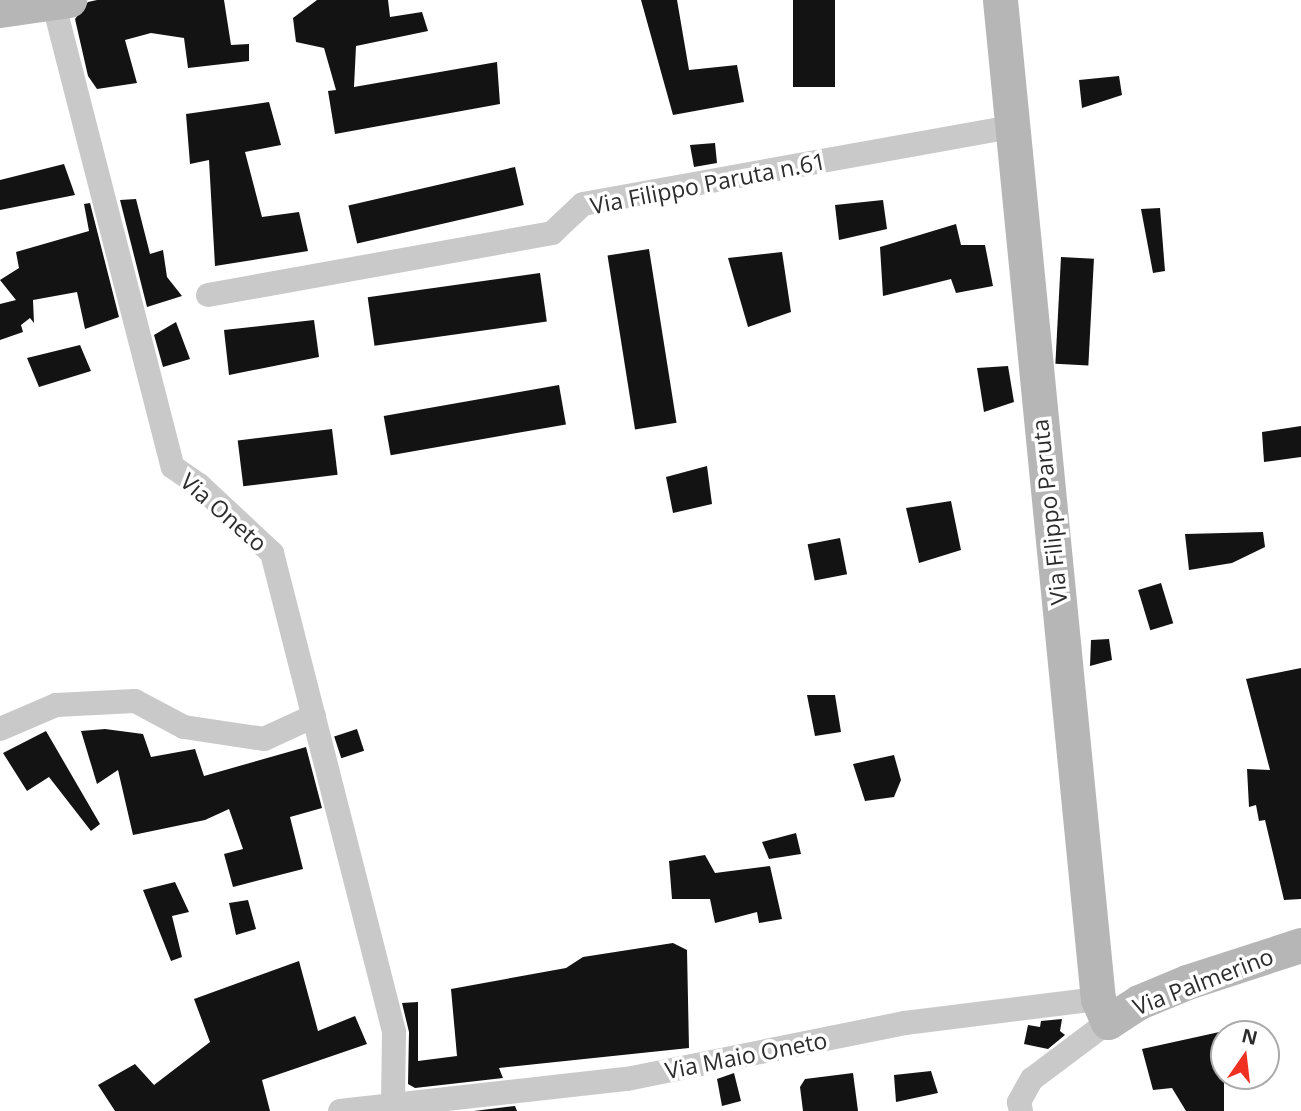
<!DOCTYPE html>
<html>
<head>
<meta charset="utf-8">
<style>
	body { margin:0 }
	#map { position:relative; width:1301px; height:1111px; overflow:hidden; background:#fff; font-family:"Open Sans",sans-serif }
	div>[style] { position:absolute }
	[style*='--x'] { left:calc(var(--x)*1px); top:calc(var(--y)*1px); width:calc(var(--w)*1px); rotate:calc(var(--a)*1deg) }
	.building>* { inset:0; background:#131313; transform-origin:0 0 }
	.street>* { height:24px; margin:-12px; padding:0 12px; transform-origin:12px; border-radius:12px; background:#c9c9c9 }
	.secondary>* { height:35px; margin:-17.5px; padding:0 17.5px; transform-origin:17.5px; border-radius:17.5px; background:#b6b6b6 }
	span { translate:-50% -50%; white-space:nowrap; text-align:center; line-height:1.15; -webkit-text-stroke:7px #fff; paint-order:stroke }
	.street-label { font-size:23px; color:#2c2c2c }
	.north { position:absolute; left:1210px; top:1020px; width:70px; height:70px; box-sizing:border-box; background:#fff; border:2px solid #ababab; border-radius:50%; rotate:14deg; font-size:19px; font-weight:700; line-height:28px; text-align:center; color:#2c2c2c }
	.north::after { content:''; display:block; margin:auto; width:24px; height:32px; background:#f03021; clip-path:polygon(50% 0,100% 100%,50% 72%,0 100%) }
</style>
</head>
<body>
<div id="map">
	<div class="building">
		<i style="clip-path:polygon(97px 0,224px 0,231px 45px,249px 44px,249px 61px,188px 68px,184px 38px,151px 33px,125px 40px,137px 83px,97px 89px,88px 76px,75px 19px,88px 2px)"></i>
		<i style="clip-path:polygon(317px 0,388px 0,390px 17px,422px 12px,428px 31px,356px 46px,354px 87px,497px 62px,500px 104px,335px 134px,328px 91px,336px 90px,324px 48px,296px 42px,293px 18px)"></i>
		<i style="clip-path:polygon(641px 0,677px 0,689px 70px,737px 65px,744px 102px,673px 115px)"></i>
		<i style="left:793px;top:0;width:42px;height:87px"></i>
		<i style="clip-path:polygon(1119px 76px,1122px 95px,1082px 108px,1079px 80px)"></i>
		<i style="clip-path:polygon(269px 102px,281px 145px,245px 152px,262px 217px,299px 212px,308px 251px,215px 266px,209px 160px,190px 164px,186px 114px)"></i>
		<i style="clip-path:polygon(715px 143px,717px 163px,694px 167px,690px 145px)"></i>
		<i style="clip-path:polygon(64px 164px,75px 195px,0 210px,0 180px)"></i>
		<i style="left:515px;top:167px;width:39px;height:171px;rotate:77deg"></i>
		<i style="clip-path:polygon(136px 199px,150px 254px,163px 250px,167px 277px,182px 296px,147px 307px,120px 200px)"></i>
		<i style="clip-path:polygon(883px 200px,887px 229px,839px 240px,835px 205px)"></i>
		<i style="clip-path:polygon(90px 203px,119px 317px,85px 329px,77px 292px,33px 300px,34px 323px,30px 318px,21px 325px,23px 332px,0 340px,0 304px,16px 300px,0 280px,19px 268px,16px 252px,89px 231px,84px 204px)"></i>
		<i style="clip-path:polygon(1160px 208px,1165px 271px,1153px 273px,1141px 209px)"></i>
		<i style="clip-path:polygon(956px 224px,961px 245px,985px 245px,993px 286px,956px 293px,951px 279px,883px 296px,880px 247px)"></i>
		<i style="left:649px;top:249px;width:176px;height:42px;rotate:81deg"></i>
		<i style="clip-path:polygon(782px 252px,791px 312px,748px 327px,728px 258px)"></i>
		<i style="left:1061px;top:257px;width:33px;height:107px;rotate:3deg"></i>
		<i style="left:540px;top:273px;width:49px;height:174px;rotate:82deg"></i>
		<i style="clip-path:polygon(314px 320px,319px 357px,229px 375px,224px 330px)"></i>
		<i style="clip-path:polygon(176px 322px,190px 359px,163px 367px,154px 335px)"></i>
		<i style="clip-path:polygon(80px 345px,91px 371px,39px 387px,27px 358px)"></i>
		<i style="clip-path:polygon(1008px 366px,1014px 402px,984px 412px,977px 368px)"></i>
		<i style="left:559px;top:385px;width:40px;height:178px;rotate:80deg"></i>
		<i style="clip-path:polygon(1301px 426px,1301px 457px,1264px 462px,1262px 432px)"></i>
		<i style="left:332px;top:429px;width:46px;height:95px;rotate:83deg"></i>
		<i style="clip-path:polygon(707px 466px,712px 504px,673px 513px,666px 477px)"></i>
		<i style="clip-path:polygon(951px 501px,961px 550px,919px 563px,906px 508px)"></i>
		<i style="clip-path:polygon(1263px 532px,1265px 547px,1232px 563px,1189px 570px,1185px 534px)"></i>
		<i style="left:840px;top:538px;width:37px;height:33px;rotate:79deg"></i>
		<i style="left:1161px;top:583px;width:42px;height:24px;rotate:73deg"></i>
		<i style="clip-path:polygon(1109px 639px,1112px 660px,1090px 666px,1091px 640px)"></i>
		<i style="clip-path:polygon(1301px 668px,1301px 899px,1284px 900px,1265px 820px,1259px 821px,1256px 805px,1249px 807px,1247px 769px,1270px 770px,1246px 679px)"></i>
		<i style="clip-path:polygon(807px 695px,835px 695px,841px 732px,815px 736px)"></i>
		<i style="clip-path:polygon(105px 729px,143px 734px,151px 757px,195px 749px,204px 776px,306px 747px,322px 808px,290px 817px,303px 869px,233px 887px,224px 854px,243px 849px,229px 809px,205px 820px,133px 835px,118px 770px,97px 784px,81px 731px)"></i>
		<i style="left:357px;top:729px;width:23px;height:24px;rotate:72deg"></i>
		<i style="clip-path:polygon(46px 731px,100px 824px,91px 831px,49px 777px,27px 791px,3px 753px)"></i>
		<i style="clip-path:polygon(894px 755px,901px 780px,894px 797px,865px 801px,853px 764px)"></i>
		<i style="clip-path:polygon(796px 833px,801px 854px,769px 859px,762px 842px)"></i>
		<i style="clip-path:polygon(705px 855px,715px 873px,770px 866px,782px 919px,759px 923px,757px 912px,715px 923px,710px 899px,672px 899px,669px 861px)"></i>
		<i style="clip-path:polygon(175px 882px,189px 912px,172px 916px,182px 957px,171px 961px,143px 890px)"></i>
		<i style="clip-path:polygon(248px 900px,256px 929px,236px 935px,229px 903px)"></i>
		<i style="clip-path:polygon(673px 943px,687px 950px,689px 1048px,499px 1068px,503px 1078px,415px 1088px,408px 1084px,409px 1032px,402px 1003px,418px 1002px,418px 1061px,457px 1056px,451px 989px,566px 968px,583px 957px)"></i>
		<i style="clip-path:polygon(299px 961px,318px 1031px,355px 1016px,367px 1044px,262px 1080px,270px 1111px,115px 1111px,98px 1085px,135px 1064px,154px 1085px,210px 1042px,194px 999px)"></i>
		<i style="clip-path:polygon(1062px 1019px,1060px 1031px,1065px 1035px,1048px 1049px,1024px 1044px,1028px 1025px,1040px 1027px,1041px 1021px)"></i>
		<i style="clip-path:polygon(1224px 1031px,1224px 1111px,1186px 1111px,1172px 1088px,1153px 1090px,1142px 1049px)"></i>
		<i style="clip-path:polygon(931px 1071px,938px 1093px,896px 1102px,894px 1075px)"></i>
		<i style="clip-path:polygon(734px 1073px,741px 1101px,722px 1106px,717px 1079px)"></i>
		<i style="clip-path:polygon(853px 1073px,858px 1111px,803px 1111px,800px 1087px,805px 1079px)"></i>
		<i style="clip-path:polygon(515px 1106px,517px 1111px,474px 1111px)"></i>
	</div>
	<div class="street">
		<i style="--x:54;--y:5;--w:477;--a:75.6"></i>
		<i style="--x:173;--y:467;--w:32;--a:35"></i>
		<i style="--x:199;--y:485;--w:100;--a:43"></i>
		<i style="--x:272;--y:553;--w:494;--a:75.7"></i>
		<i style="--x:394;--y:1032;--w:72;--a:90.8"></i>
		<i style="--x:208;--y:295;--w:350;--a:-10.2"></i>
		<i style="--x:552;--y:233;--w:42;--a:-43.1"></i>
		<i style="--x:583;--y:204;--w:435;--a:-10.2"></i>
		<i style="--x:0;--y:729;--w:61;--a:-23.2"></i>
		<i style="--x:56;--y:705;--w:79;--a:-2.9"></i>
		<i style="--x:135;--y:701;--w:55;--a:28"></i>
		<i style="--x:184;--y:727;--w:81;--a:8.5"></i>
		<i style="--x:264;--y:739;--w:55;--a:-24.7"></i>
		<i style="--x:340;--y:1111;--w:289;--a:-6.4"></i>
		<i style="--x:627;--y:1079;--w:284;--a:-11.4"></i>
		<i style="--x:905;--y:1023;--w:194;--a:-7.1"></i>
		<i style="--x:1021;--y:1111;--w:9;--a:-103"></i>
		<i style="--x:1019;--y:1102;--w:26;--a:-61"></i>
		<i style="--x:1032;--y:1079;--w:95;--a:-36.9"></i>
	</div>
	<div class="secondary">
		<i style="--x:1000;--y:0;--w:1004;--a:84.4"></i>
		<i style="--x:1098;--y:999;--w:25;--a:67"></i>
		<i style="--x:1108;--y:1022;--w:37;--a:-33"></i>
		<i style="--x:1139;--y:1002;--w:52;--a:-22.6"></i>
		<i style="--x:1187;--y:982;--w:120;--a:-18"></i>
		<i style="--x:0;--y:10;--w:70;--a:-8.2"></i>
	</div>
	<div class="street-label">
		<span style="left:708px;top:183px;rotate:-11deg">Via Filippo Paruta n.61</span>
		<span style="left:224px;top:512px;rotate:41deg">Via Oneto</span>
		<span style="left:1049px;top:512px;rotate:-96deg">Via Filippo Paruta</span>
		<span style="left:1203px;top:981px;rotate:-21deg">Via Palmerino</span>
		<span style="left:746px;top:1055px;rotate:-11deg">Via Maio Oneto</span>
	</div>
	<div class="north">N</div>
</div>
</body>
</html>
